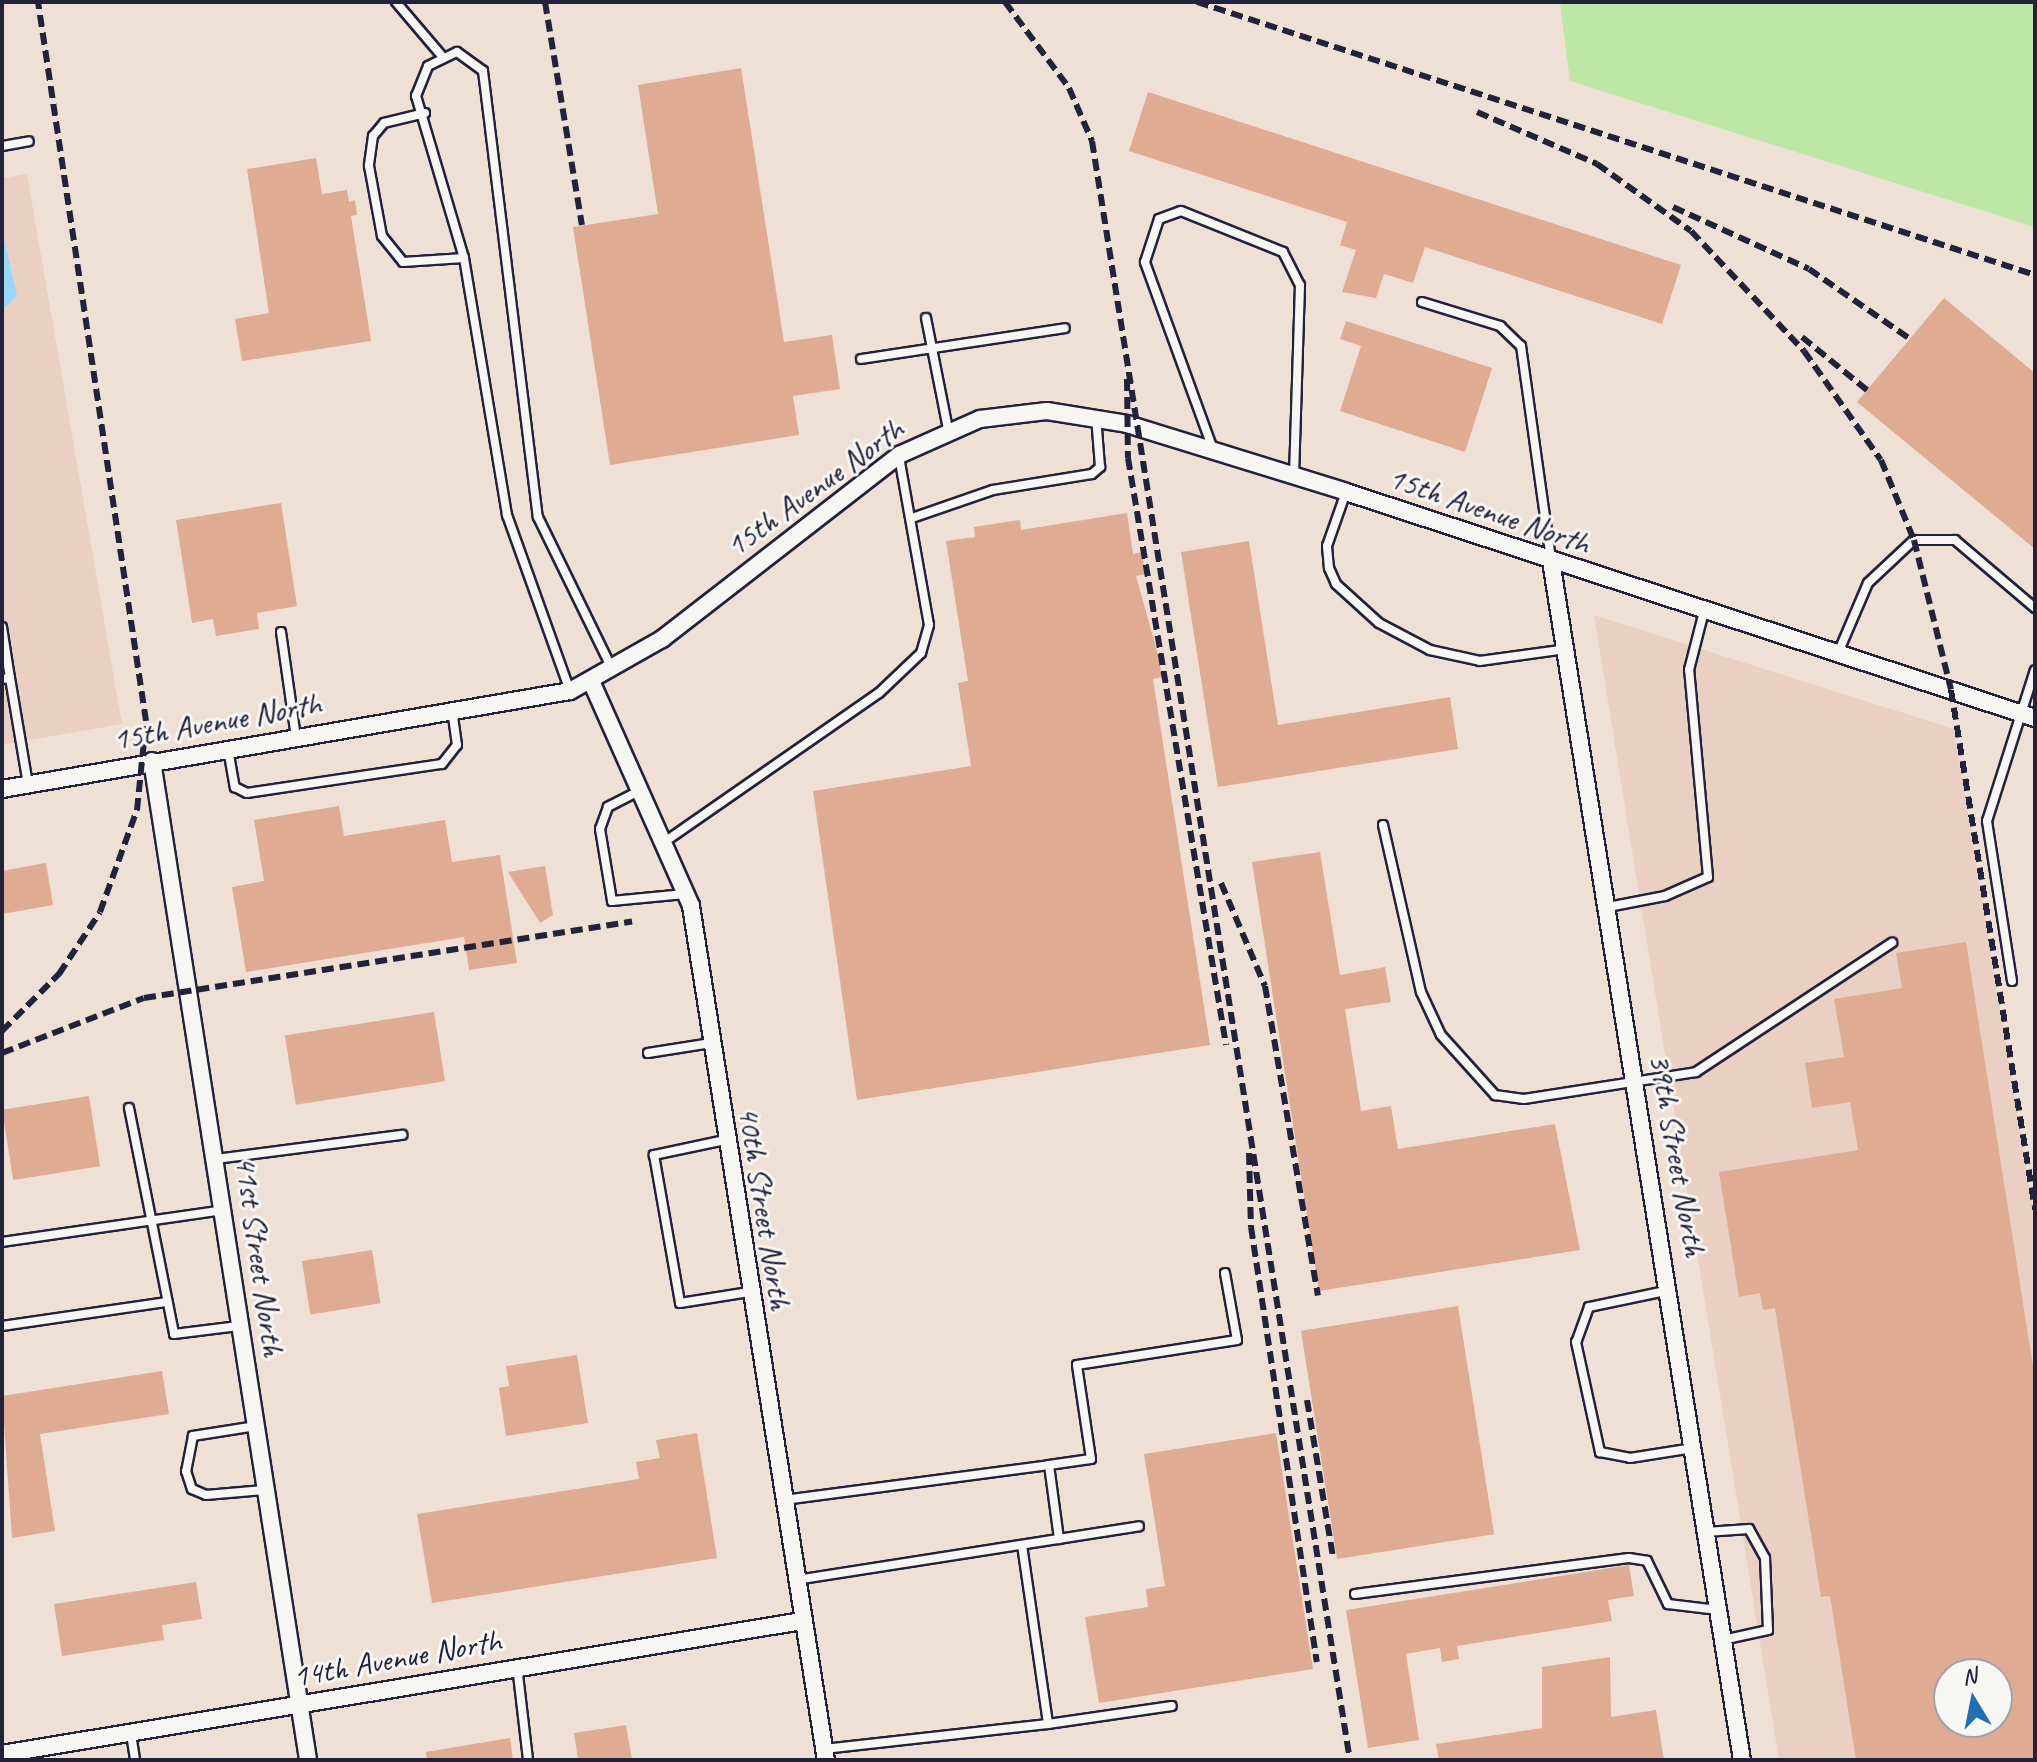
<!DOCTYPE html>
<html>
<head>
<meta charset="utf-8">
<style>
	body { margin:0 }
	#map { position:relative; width:2037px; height:1762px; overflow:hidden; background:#efe0d6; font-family:Caveat,sans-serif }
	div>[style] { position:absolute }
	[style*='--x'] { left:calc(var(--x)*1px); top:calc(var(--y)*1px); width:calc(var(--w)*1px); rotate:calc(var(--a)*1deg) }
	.built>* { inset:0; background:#ead0c2 }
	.green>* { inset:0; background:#bce7a4 }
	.water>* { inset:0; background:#95dbf7 }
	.building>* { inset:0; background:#dfab93; transform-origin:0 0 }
	.roads { filter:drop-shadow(2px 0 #22223b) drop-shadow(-2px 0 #22223b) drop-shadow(0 2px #22223b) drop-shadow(0 -2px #22223b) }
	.service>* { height:8px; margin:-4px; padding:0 4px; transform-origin:4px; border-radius:4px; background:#f6f6f2 }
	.minor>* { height:16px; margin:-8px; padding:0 8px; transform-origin:8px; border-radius:8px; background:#f6f6f2 }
	.rail>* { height:6px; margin-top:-3px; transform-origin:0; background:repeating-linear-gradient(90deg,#22223b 0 12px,transparent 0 18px) }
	span { translate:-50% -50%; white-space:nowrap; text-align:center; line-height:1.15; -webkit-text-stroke:6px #f6f6f2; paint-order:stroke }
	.street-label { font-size:32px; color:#22223b }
	.frame { position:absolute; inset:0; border:4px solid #22223b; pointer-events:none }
	.north { position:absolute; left:1933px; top:1658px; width:80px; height:80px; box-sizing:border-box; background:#f6f6f2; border:2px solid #a1a1a9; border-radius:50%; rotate:350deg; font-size:22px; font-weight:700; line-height:32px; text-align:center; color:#22223b }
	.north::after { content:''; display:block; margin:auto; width:28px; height:36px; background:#1f6fb2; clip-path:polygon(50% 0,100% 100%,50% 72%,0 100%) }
</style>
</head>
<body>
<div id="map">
	<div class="built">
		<i style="clip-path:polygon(27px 174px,122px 724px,2px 745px,2px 178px)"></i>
		<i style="clip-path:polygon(evenodd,1594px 615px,1954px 729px,2035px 1221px,2035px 1760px,1779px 1760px,1594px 615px,1949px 1674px,1997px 1674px,1997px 1722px,1949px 1722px,1949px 1674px)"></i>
	</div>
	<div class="green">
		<i style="clip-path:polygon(1560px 2px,2035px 2px,2035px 227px,1570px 81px)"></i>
	</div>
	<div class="water">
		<i style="clip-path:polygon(2px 229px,17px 296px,2px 310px)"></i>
	</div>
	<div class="building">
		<i style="clip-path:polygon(741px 68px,784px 342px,832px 335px,840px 389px,793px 396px,799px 435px,610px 465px,573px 227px,658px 214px,638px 85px)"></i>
		<i style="clip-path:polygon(1148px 92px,1681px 265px,1662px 324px,1425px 247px,1413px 283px,1384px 274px,1376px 298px,1342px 292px,1356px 250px,1340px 245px,1347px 222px,1129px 151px)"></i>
		<i style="clip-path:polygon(316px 158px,322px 194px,347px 190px,349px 202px,355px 200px,357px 215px,351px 216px,371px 341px,242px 361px,235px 319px,269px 313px,247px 169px)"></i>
		<i style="clip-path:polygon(1944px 298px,2035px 373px,2035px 549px,1857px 402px)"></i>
		<i style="clip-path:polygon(1346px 321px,1492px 368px,1465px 452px,1340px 411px,1361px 346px,1340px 339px)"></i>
		<i style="clip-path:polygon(281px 503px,297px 606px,257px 613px,259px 629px,216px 636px,213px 619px,192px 623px,176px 520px)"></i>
		<i style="clip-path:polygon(1127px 513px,1133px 554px,1142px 552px,1145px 574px,1136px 576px,1158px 655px,1162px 677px,1153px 679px,1210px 1045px,857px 1100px,813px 791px,971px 766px,958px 683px,968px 681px,946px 541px,975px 537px,974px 527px,1020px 520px,1021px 530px)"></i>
		<i style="clip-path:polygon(1249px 541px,1278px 725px,1450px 697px,1458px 749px,1218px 787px,1181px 552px)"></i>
		<i style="clip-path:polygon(339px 806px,344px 836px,445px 820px,452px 862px,500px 855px,517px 963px,469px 970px,464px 937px,246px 972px,232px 887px,264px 881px,254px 820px)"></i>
		<i style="clip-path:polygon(1320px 852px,1340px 975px,1385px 967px,1391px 1002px,1345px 1009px,1361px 1111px,1391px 1106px,1398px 1149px,1555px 1124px,1580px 1250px,1319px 1291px,1252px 862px)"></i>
		<i style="clip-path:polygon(46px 863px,53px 905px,2px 914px,2px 871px)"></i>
		<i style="clip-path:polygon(545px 866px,553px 915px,540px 923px,508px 872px)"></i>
		<i style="clip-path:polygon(evenodd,1966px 942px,2035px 1379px,2035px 1760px,1856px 1760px,1830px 1596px,1821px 1597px,1775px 1308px,1763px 1310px,1760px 1293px,1739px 1297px,1719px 1172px,1858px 1150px,1850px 1102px,1812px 1108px,1805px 1063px,1844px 1057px,1834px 999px,1902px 988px,1896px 953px,1966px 942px,1949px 1674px,1997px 1674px,1997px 1722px,1949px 1722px,1949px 1674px)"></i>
		<i style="left:434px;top:1012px;width:70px;height:151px;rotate:81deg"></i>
		<i style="left:89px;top:1096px;width:71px;height:88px;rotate:81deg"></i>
		<i style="left:372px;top:1250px;width:54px;height:71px;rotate:81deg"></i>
		<i style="left:1458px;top:1306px;width:231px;height:159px;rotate:81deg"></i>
		<i style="clip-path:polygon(577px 1355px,588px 1423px,506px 1436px,499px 1388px,509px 1386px,506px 1366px)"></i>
		<i style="clip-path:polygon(162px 1371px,169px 1414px,40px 1434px,55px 1531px,12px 1538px,2px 1396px)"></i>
		<i style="clip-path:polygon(697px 1433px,717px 1558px,432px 1603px,417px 1514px,639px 1479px,636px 1462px,660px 1458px,656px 1440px)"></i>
		<i style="clip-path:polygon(1276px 1433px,1313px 1669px,1099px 1703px,1085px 1617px,1148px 1607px,1146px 1589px,1165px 1586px,1144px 1454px)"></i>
		<i style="clip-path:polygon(1629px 1565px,1634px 1596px,1608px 1600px,1612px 1621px,1457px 1646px,1459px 1659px,1442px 1662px,1440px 1648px,1406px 1654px,1419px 1740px,1368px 1748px,1346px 1610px)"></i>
		<i style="clip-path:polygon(196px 1582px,202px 1619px,162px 1625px,164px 1640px,62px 1656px,54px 1604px)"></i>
		<i style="clip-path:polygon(1610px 1657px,1611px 1717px,1656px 1710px,1664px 1760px,1439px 1760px,1436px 1744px,1542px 1728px,1542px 1667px)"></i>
		<i style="clip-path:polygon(626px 1725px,632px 1760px,578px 1760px,574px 1733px)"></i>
		<i style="clip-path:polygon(510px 1738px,513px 1760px,427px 1760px,426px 1752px)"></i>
	</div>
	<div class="roads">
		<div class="service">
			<i style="--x:396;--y:2;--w:71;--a:49.6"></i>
			<i style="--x:425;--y:113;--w:42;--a:166.3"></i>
			<i style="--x:384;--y:123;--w:17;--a:130"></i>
			<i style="--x:373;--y:136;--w:30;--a:98"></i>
			<i style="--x:369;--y:166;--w:71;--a:79.5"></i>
			<i style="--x:382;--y:236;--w:33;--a:51"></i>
			<i style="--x:403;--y:262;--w:61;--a:-3.8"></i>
			<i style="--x:2;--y:146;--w:27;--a:-10"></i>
			<i style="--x:1422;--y:302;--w:82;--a:17.1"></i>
			<i style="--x:1500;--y:326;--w:29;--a:44"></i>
			<i style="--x:1521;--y:346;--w:216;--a:82"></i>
			<i style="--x:926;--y:318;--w:113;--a:78.8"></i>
			<i style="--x:861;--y:359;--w:206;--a:-8.6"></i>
			<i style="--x:1214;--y:452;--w:202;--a:-110"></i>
			<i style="--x:1145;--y:262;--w:45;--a:-72"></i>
			<i style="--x:1159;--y:219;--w:23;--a:-20"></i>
			<i style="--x:1181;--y:211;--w:110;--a:21.9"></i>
			<i style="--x:1283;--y:252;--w:37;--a:63"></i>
			<i style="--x:1300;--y:285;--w:192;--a:91.8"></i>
			<i style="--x:1346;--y:492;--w:57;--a:109.4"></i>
			<i style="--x:1327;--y:546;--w:22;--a:85"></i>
			<i style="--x:1329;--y:568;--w:17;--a:66"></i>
			<i style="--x:1336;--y:584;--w:58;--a:42.2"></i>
			<i style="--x:1379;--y:623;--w:58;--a:27.9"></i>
			<i style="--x:1430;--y:650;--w:51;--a:12.4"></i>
			<i style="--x:1480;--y:661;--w:88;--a:-7.9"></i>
			<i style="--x:912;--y:518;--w:86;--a:-19.1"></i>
			<i style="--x:993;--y:490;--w:100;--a:-9.2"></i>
			<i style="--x:1092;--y:474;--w:11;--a:-41"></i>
			<i style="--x:1100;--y:467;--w:51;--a:-94.5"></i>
			<i style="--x:2;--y:627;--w:52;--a:81.1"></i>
			<i style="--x:10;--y:678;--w:8;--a:173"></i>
			<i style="--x:281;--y:632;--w:106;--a:81.9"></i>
			<i style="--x:1838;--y:653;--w:76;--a:-66.8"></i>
			<i style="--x:1868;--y:583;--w:63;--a:-43.1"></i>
			<i style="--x:1914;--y:540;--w:41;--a:0"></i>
			<i style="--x:1955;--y:540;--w:105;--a:40.4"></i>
			<i style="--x:10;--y:678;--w:108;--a:80.4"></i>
			<i style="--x:570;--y:691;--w:187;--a:-109.7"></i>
			<i style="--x:507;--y:515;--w:261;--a:-99.5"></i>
			<i style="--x:464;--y:258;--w:169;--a:-106.5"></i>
			<i style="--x:416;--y:96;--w:32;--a:-68"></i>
			<i style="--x:428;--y:66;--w:32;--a:-26"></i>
			<i style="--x:457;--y:52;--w:32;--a:36"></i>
			<i style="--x:483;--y:71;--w:449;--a:83"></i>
			<i style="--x:538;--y:517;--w:169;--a:64"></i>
			<i style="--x:228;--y:749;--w:39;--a:80"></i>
			<i style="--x:235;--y:787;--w:13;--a:27"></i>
			<i style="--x:247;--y:793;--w:197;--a:-8.5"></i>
			<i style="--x:442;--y:764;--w:24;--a:-52"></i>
			<i style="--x:457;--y:745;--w:35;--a:-98"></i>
			<i style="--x:639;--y:791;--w:35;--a:153"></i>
			<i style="--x:608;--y:807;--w:23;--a:110"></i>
			<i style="--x:600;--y:829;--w:73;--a:80.5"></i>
			<i style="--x:612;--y:901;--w:73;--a:-5.5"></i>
			<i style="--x:1383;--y:825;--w:171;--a:77.2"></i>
			<i style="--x:1421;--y:992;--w:47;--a:65.1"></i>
			<i style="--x:1441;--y:1035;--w:81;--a:48"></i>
			<i style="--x:1495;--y:1095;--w:29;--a:8"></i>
			<i style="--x:1524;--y:1099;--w:174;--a:-8.9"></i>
			<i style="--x:1696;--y:1072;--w:235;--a:-33.4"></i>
			<i style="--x:663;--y:843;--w:263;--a:-34.8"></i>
			<i style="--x:879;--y:693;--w:58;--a:-43.6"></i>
			<i style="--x:921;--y:653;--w:29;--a:-74"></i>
			<i style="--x:929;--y:625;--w:172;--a:-100.1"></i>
			<i style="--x:1608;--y:907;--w:58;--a:-10.9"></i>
			<i style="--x:1665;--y:896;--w:47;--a:-23.8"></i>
			<i style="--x:1708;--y:877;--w:208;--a:-95.2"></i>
			<i style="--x:1689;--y:670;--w:61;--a:-75.7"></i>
			<i style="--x:2012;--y:981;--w:162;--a:-98.9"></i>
			<i style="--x:1987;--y:821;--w:158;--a:-72.4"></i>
			<i style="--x:648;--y:1053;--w:64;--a:-9"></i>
			<i style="--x:129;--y:1108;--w:230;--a:78.7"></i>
			<i style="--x:174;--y:1334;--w:65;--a:-7"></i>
			<i style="--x:725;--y:1140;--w:73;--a:168.1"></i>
			<i style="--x:654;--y:1155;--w:150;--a:80"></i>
			<i style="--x:680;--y:1303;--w:70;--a:-9.1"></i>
			<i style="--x:216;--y:1159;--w:188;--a:-7.4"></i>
			<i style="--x:2;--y:1242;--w:223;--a:-8.2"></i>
			<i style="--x:1670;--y:1290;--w:83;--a:168.1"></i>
			<i style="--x:1589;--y:1307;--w:37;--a:110"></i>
			<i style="--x:1576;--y:1342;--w:113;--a:77.7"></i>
			<i style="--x:1600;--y:1452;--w:31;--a:11"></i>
			<i style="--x:1630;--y:1458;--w:64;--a:-9"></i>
			<i style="--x:2;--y:1326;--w:167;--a:-8.3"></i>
			<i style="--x:256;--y:1426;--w:64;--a:171"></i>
			<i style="--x:193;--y:1436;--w:36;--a:101"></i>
			<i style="--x:186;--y:1471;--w:19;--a:72"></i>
			<i style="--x:192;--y:1489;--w:15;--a:23"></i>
			<i style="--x:206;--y:1495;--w:58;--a:-4.9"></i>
			<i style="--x:1049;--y:1465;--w:42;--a:-8.1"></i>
			<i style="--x:1091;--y:1459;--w:95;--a:-98.5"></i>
			<i style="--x:1077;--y:1365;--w:162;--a:-8.9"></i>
			<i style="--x:1237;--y:1340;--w:68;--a:-100.2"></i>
			<i style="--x:784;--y:1500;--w:267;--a:-7.5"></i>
			<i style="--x:1049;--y:1465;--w:75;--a:82.3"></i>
			<i style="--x:1706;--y:1532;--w:43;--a:-4"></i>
			<i style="--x:1749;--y:1529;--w:33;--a:61"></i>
			<i style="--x:1765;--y:1558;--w:72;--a:87.6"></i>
			<i style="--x:1768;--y:1630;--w:46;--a:167.5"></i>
			<i style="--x:1022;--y:1545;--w:181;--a:81.7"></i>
			<i style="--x:1048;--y:1724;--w:125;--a:-8.3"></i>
			<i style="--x:796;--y:1580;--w:347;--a:-8.9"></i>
			<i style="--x:1355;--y:1594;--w:276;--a:-7.5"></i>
			<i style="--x:1629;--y:1558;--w:18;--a:9"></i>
			<i style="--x:1647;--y:1561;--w:48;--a:64"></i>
			<i style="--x:1668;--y:1604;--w:50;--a:6.8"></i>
			<i style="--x:517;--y:1666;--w:95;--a:83.3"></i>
			<i style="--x:131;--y:1734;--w:26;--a:81"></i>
			<i style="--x:824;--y:1749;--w:225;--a:-6.4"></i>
		</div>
		<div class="minor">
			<i style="--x:1551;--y:561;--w:1214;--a:80.95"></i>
			<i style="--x:591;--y:681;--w:246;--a:66"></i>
			<i style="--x:691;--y:906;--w:865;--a:81.02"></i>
			<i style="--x:152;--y:761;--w:1011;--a:81.12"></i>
			<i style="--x:2;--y:789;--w:576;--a:-9.79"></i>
			<i style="--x:570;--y:691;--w:106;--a:-29.5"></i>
			<i style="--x:662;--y:639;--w:300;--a:-37.8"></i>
			<i style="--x:899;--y:455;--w:89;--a:-24"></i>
			<i style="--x:980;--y:419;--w:67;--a:-6.8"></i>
			<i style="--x:1047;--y:411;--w:81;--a:9.2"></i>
			<i style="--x:1127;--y:424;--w:229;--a:17.2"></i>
			<i style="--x:1346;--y:492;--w:725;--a:18.16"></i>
			<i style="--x:2;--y:1754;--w:811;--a:-9.44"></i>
		</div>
	</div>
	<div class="rail">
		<i style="--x:545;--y:2;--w:226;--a:80.6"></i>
		<i style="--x:1005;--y:2;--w:107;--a:53.3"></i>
		<i style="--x:1069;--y:88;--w:58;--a:66.5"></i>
		<i style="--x:1092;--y:141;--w:1639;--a:80.95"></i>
		<i style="--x:1197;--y:2;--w:881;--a:18.04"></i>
		<i style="--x:1477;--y:112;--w:131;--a:23.4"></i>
		<i style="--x:1597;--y:164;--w:115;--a:35.5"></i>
		<i style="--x:1691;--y:231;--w:165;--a:46.7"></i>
		<i style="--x:1804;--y:351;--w:133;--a:54.8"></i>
		<i style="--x:1881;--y:460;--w:87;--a:67.6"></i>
		<i style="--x:1914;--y:540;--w:154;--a:76.1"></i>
		<i style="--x:1951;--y:690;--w:526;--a:80.81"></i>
		<i style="--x:1673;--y:207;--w:149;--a:24.5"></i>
		<i style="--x:1809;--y:269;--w:123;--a:34.7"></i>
		<i style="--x:1802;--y:337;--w:84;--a:39.2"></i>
		<i style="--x:1127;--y:379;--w:79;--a:89.3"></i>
		<i style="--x:1128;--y:458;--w:595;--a:80.52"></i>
		<i style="--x:1221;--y:883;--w:112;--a:66.9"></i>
		<i style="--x:1265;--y:986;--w:314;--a:80.3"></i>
		<i style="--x:2;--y:1031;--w:81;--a:-45"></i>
		<i style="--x:59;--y:974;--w:74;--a:-56.5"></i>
		<i style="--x:100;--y:912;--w:109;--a:-70.1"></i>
		<i style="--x:137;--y:810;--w:89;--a:-84.2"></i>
		<i style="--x:146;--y:721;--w:727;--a:-98.54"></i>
		<i style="--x:2;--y:1053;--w:152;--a:-21.2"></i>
		<i style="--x:144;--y:998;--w:494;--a:-8.9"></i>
		<i style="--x:1249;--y:1153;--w:74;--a:88.5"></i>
		<i style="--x:1251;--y:1227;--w:440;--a:81.4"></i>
		<i style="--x:1307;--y:1400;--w:159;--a:80.6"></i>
	</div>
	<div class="street-label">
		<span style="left:815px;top:488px;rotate:-36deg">15th Avenue North</span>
		<span style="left:1489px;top:511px;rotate:19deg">15th Avenue North</span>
		<span style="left:217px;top:722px;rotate:-10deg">15th Avenue North</span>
		<span style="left:1677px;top:1155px;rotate:80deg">39th Street North</span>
		<span style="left:764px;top:1208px;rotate:81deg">40th Street North</span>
		<span style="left:259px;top:1256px;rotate:82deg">41st Street North</span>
		<span style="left:397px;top:1659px;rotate:-10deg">14th Avenue North</span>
	</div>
	<div class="frame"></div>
	<div class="north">N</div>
</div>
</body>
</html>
